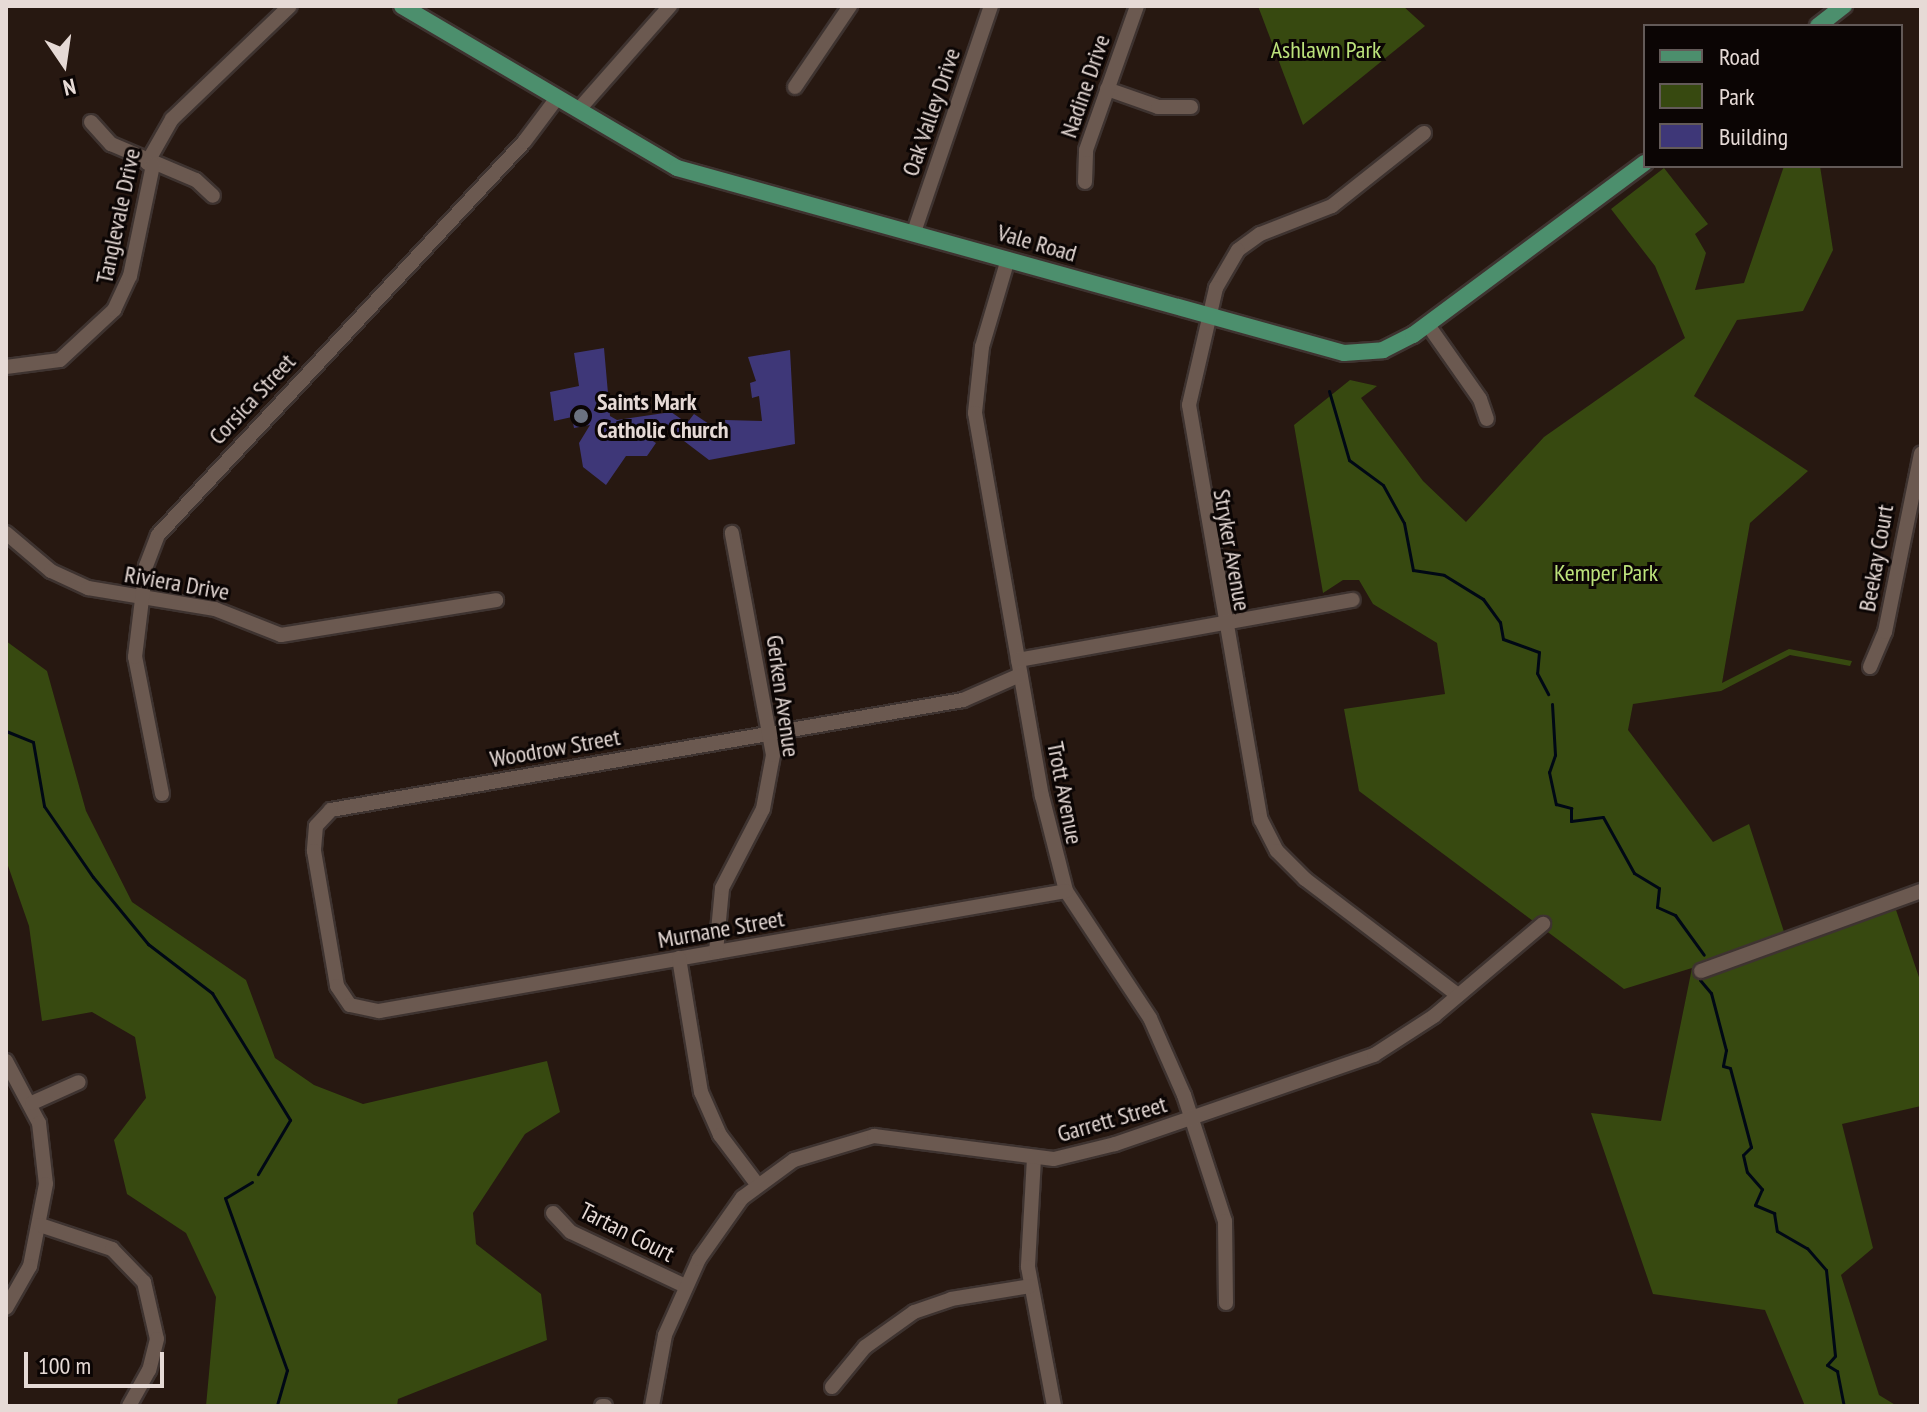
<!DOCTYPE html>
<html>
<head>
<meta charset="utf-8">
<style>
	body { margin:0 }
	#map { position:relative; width:1927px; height:1412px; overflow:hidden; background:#271811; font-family:"PT Sans Narrow",sans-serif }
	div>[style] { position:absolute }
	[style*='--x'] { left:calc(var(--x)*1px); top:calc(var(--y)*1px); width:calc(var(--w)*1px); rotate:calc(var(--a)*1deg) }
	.green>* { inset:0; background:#374910 }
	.stream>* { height:3px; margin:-1.5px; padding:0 1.5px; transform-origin:1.5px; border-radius:1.5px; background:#000815 }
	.building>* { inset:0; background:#3e3778 }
	.roads { filter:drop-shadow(2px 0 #3e3330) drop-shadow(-2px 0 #3e3330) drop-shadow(0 2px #3e3330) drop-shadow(0 -2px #3e3330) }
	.minor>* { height:14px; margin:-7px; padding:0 7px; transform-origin:7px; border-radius:7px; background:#6b5950 }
	.major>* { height:16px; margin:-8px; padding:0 8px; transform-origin:8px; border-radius:8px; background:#4c8f6d }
	.dots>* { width:22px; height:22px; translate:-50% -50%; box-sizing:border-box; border:4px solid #0b0504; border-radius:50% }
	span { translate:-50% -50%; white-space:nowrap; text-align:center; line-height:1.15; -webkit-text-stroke:6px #0b0504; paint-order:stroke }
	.park-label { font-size:24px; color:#bce27b }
	.street-label { font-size:24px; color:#e6dad6 }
	.poi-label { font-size:24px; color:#e6dad6; font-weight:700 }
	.left { translate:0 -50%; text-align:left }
	.frame { position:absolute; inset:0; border:8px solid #e6dad6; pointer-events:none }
	.legend { position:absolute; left:1643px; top:24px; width:260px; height:144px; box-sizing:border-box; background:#0b0504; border:2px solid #635a58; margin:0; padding:10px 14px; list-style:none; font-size:24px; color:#e6dad6 }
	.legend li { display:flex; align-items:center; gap:16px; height:40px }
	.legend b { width:40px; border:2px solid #635a58 }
	.north { position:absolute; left:24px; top:24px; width:80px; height:80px; -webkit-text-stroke:6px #0b0504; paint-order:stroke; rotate:167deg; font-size:22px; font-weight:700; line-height:32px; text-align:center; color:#e6dad6 }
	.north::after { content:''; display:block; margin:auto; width:28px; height:36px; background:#e6dad6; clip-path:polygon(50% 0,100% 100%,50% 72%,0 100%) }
	.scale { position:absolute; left:24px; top:1352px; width:140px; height:36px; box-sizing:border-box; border:4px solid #e6dad6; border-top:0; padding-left:10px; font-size:24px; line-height:28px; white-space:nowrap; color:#e6dad6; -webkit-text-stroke:6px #0b0504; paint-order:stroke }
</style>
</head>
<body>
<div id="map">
	<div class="green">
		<i style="clip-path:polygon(1258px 6px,1403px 6px,1425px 26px,1303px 125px)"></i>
		<i style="clip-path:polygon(1784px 166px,1820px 166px,1833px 250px,1803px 311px,1737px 320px,1694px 396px,1808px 471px,1750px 523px,1722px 683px,1789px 649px,1852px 661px,1850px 666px,1790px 655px,1721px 691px,1633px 704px,1628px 730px,1713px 842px,1749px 824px,1786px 938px,1896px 910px,1921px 983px,1921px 1106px,1842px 1124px,1873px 1248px,1841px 1275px,1879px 1395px,1897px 1406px,1805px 1406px,1765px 1310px,1653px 1294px,1591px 1113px,1661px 1121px,1692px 968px,1624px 989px,1359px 791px,1344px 709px,1445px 694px,1437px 643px,1373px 604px,1359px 580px,1343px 580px,1323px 593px,1294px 425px,1350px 380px,1377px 386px,1361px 398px,1423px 481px,1466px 522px,1544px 437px,1685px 338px,1655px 266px,1611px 209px,1664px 168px,1708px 224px,1695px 234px,1706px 253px,1695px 290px,1744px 283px)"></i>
		<i style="clip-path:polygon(6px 641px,47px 671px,86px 811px,132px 902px,246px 980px,275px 1058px,314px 1085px,363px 1104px,547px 1061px,560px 1112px,525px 1134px,473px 1213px,476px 1244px,541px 1294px,547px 1340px,398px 1399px,397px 1406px,206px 1406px,216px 1297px,186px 1233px,127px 1194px,114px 1140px,146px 1098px,135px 1037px,92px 1012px,42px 1021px,29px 926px,6px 860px)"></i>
	</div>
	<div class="stream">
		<i style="--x:1329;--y:391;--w:72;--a:73.8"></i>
		<i style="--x:1349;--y:460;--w:42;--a:36.3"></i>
		<i style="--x:1383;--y:485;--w:43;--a:61.1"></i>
		<i style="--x:1404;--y:523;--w:48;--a:79.2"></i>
		<i style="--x:1413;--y:570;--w:31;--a:9"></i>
		<i style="--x:1444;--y:575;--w:46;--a:31.6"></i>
		<i style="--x:1483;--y:599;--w:29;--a:54"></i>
		<i style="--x:1500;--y:622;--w:17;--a:80"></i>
		<i style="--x:1503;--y:639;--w:38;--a:20"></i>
		<i style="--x:1539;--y:652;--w:21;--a:95"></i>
		<i style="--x:1537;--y:673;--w:24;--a:62"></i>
		<i style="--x:1552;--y:704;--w:51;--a:86.6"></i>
		<i style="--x:1555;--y:755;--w:18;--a:109"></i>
		<i style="--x:1549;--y:772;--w:33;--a:78"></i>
		<i style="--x:1556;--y:804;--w:16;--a:15"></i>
		<i style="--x:1571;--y:808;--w:13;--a:90"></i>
		<i style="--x:1571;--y:821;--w:32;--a:-7"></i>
		<i style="--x:1603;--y:817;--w:64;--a:61"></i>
		<i style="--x:1634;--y:873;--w:29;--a:31"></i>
		<i style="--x:1659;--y:888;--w:19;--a:96"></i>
		<i style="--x:1657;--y:907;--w:20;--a:24"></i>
		<i style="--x:1675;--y:915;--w:49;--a:54.1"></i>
		<i style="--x:6;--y:731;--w:29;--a:22"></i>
		<i style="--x:33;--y:742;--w:65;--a:80.2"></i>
		<i style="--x:44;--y:806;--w:86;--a:55.4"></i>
		<i style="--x:93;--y:877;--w:87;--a:50.6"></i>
		<i style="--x:148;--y:944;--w:81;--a:37.4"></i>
		<i style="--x:212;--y:993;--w:149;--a:58.4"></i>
		<i style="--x:290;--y:1120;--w:63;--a:120.7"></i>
		<i style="--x:1700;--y:980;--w:17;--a:50"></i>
		<i style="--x:1711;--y:993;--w:59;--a:75.3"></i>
		<i style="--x:1726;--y:1050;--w:16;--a:101"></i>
		<i style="--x:1723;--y:1066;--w:7;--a:16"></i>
		<i style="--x:1730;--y:1068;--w:82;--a:75.1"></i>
		<i style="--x:1751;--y:1147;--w:11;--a:135"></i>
		<i style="--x:1743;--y:1155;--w:17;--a:77"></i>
		<i style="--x:1747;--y:1172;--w:23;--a:49"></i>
		<i style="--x:1762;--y:1189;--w:17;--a:114"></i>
		<i style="--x:1755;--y:1205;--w:21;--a:23"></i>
		<i style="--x:1774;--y:1213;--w:18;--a:81"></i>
		<i style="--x:1777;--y:1231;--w:34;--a:30"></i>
		<i style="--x:1807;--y:1248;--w:29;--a:49"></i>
		<i style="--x:1826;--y:1270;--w:86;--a:84"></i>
		<i style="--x:1835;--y:1356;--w:12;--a:132"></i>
		<i style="--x:1827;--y:1365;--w:12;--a:31"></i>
		<i style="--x:1837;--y:1371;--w:36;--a:79"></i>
		<i style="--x:252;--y:1182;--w:31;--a:149"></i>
		<i style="--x:225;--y:1198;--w:183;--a:70.2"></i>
		<i style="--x:287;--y:1370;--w:37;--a:106"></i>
	</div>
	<div class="building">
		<i style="clip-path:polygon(604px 348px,610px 416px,617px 420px,671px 412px,687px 423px,694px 414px,727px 436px,725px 420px,762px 421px,759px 396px,752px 398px,750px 383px,756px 381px,748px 357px,790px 350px,795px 444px,709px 460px,659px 422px,631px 427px,656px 443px,647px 456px,626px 456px,606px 485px,583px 467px,579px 443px,590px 425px,574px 428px,572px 417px,554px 421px,550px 392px,579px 386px,574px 353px)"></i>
	</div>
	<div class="roads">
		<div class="minor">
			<i style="--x:795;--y:87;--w:98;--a:-55.8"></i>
			<i style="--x:1107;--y:89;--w:54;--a:19.4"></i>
			<i style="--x:1158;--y:107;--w:33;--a:0"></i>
			<i style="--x:581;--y:107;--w:135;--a:-48.6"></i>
			<i style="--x:91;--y:122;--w:30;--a:48"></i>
			<i style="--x:111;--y:144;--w:92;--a:23"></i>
			<i style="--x:196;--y:180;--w:23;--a:43"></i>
			<i style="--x:1424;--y:133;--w:117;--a:141.6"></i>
			<i style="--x:1332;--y:206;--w:77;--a:158.7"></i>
			<i style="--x:1260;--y:234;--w:27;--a:144"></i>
			<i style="--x:1238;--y:250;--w:44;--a:120.1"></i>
			<i style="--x:1216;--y:288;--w:120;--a:103"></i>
			<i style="--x:1189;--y:405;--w:421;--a:80.2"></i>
			<i style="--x:1261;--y:820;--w:35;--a:63"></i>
			<i style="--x:1277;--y:851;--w:40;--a:45"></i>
			<i style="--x:1305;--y:879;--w:192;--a:37.2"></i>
			<i style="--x:147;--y:163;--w:51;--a:-60.4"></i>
			<i style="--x:172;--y:119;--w:163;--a:-43.8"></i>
			<i style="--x:1085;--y:182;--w:32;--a:-88"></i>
			<i style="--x:1086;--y:150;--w:153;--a:-70.5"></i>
			<i style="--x:914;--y:232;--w:239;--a:-71.2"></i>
			<i style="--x:1008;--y:259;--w:92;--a:106.5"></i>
			<i style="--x:982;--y:347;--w:66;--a:96.1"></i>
			<i style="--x:975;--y:413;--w:389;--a:80.1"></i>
			<i style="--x:1042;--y:796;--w:98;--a:75.8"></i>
			<i style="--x:1066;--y:891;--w:152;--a:56.5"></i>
			<i style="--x:1150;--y:1018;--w:84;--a:66.2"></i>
			<i style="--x:1184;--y:1095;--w:133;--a:72"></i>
			<i style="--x:1225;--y:1221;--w:82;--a:89.3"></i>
			<i style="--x:1428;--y:325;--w:90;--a:54.9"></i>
			<i style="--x:1480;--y:399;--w:21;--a:71"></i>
			<i style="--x:6;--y:367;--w:54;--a:-7.4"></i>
			<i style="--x:60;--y:360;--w:74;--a:-42.8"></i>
			<i style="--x:114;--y:310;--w:38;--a:-65"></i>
			<i style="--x:130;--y:276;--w:113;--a:-78.3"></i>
			<i style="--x:6;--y:533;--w:59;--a:40.2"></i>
			<i style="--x:51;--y:571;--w:41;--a:24.7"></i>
			<i style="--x:88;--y:588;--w:129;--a:9.4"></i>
			<i style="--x:215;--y:609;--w:71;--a:21.5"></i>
			<i style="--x:281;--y:635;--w:218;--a:-9.2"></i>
			<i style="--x:1018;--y:660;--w:340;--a:-10.2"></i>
			<i style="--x:1870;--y:667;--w:38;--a:-67"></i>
			<i style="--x:1885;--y:632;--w:182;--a:-78.6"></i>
			<i style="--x:1020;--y:675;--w:62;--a:156.3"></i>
			<i style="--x:963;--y:700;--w:642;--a:170.13"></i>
			<i style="--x:331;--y:810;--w:22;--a:133"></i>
			<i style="--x:316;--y:826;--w:25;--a:95"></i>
			<i style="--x:314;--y:851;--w:137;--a:80.3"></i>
			<i style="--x:337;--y:986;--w:23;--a:56"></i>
			<i style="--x:350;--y:1005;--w:30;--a:12"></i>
			<i style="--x:379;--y:1011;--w:697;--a:-9.91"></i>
			<i style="--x:162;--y:794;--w:140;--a:-101.1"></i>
			<i style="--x:135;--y:657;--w:92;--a:-83.1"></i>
			<i style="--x:146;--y:566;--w:33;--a:-69"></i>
			<i style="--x:158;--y:535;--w:537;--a:-47.04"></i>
			<i style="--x:524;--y:142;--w:55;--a:-53.1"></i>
			<i style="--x:716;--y:952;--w:64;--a:-84.6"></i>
			<i style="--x:722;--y:888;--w:89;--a:-62.6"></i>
			<i style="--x:763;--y:809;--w:55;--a:-79.5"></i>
			<i style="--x:773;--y:755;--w:226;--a:-100.5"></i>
			<i style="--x:679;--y:958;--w:136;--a:80.7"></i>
			<i style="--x:701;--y:1092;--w:47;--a:66.2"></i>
			<i style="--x:720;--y:1135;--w:61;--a:52.9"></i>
			<i style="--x:1701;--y:971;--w:234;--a:-20"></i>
			<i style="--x:6;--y:1061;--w:70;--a:62"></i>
			<i style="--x:39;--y:1123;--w:61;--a:83.5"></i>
			<i style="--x:46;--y:1184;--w:84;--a:101"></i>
			<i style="--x:30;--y:1266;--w:48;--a:119.7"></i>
			<i style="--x:32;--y:1103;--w:51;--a:-24.1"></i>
			<i style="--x:1034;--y:1158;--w:109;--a:93.2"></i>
			<i style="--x:1028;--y:1267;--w:141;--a:79.4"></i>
			<i style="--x:553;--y:1213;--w:26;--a:47"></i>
			<i style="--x:571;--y:1232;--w:126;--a:25.3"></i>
			<i style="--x:40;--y:1225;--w:76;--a:18.4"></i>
			<i style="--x:112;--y:1249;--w:46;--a:45.9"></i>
			<i style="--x:144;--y:1282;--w:58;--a:77.2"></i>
			<i style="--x:157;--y:1339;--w:32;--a:104"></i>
			<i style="--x:149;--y:1370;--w:41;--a:119.1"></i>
			<i style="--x:832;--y:1387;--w:52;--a:-50.5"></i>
			<i style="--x:865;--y:1347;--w:60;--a:-35.5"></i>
			<i style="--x:914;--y:1312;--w:39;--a:-19"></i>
			<i style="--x:951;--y:1299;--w:80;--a:-9.3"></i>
			<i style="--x:602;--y:1406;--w:3;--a:0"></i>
			<i style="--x:652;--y:1406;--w:72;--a:-79.6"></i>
			<i style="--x:665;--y:1335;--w:83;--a:-65.9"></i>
			<i style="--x:699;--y:1259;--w:75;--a:-54.8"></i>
			<i style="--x:742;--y:1198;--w:64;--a:-36.2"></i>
			<i style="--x:794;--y:1160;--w:84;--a:-16.7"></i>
			<i style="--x:874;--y:1136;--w:181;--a:7.3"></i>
			<i style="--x:1054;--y:1159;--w:63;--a:-13.8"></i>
			<i style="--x:1115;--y:1144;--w:274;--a:-19"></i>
			<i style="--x:1374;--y:1055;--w:72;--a:-33"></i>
			<i style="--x:1434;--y:1016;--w:143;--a:-40.2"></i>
		</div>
		<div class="major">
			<i style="--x:402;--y:6;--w:319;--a:30.5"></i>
			<i style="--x:677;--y:168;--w:692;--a:15.5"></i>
			<i style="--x:1344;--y:353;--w:39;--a:-4"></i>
			<i style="--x:1383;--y:350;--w:34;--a:-27"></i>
			<i style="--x:1413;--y:335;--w:289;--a:-36.6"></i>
			<i style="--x:1818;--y:26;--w:33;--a:-38"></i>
		</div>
	</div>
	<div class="dots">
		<i style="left:581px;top:416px;background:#6b7280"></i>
	</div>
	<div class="park-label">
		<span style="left:1326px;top:50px">Ashlawn Park</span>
		<span style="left:1606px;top:573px">Kemper Park</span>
	</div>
	<div class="street-label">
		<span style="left:1085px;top:86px;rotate:-71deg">Nadine Drive</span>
		<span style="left:931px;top:112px;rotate:-71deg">Oak Valley Drive</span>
		<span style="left:118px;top:216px;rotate:-78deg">Tanglevale Drive</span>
		<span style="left:1037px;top:243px;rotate:16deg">Vale Road</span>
		<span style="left:252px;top:399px;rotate:-47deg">Corsica Street</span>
		<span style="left:1232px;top:550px;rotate:80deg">Stryker Avenue</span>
		<span style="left:1876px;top:558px;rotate:-80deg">Beekay Court</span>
		<span style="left:177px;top:583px;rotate:10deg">Riviera Drive</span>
		<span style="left:783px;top:696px;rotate:82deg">Gerken Avenue</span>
		<span style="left:555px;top:748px;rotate:-10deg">Woodrow Street</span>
		<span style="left:1065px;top:793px;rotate:79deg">Trott Avenue</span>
		<span style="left:721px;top:929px;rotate:-10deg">Murnane Street</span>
		<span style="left:1112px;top:1119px;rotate:-16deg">Garrett Street</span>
		<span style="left:627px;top:1232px;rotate:27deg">Tartan Court</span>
	</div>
	<div class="poi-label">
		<span class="left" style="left:597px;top:416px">Saints Mark<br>Catholic Church</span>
	</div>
	<div class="frame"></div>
	<ul class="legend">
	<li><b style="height:10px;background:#4c8f6d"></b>Road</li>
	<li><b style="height:22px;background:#374910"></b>Park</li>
	<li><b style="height:22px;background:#3e3778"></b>Building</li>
	</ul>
	<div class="north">N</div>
	<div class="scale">100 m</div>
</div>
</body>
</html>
